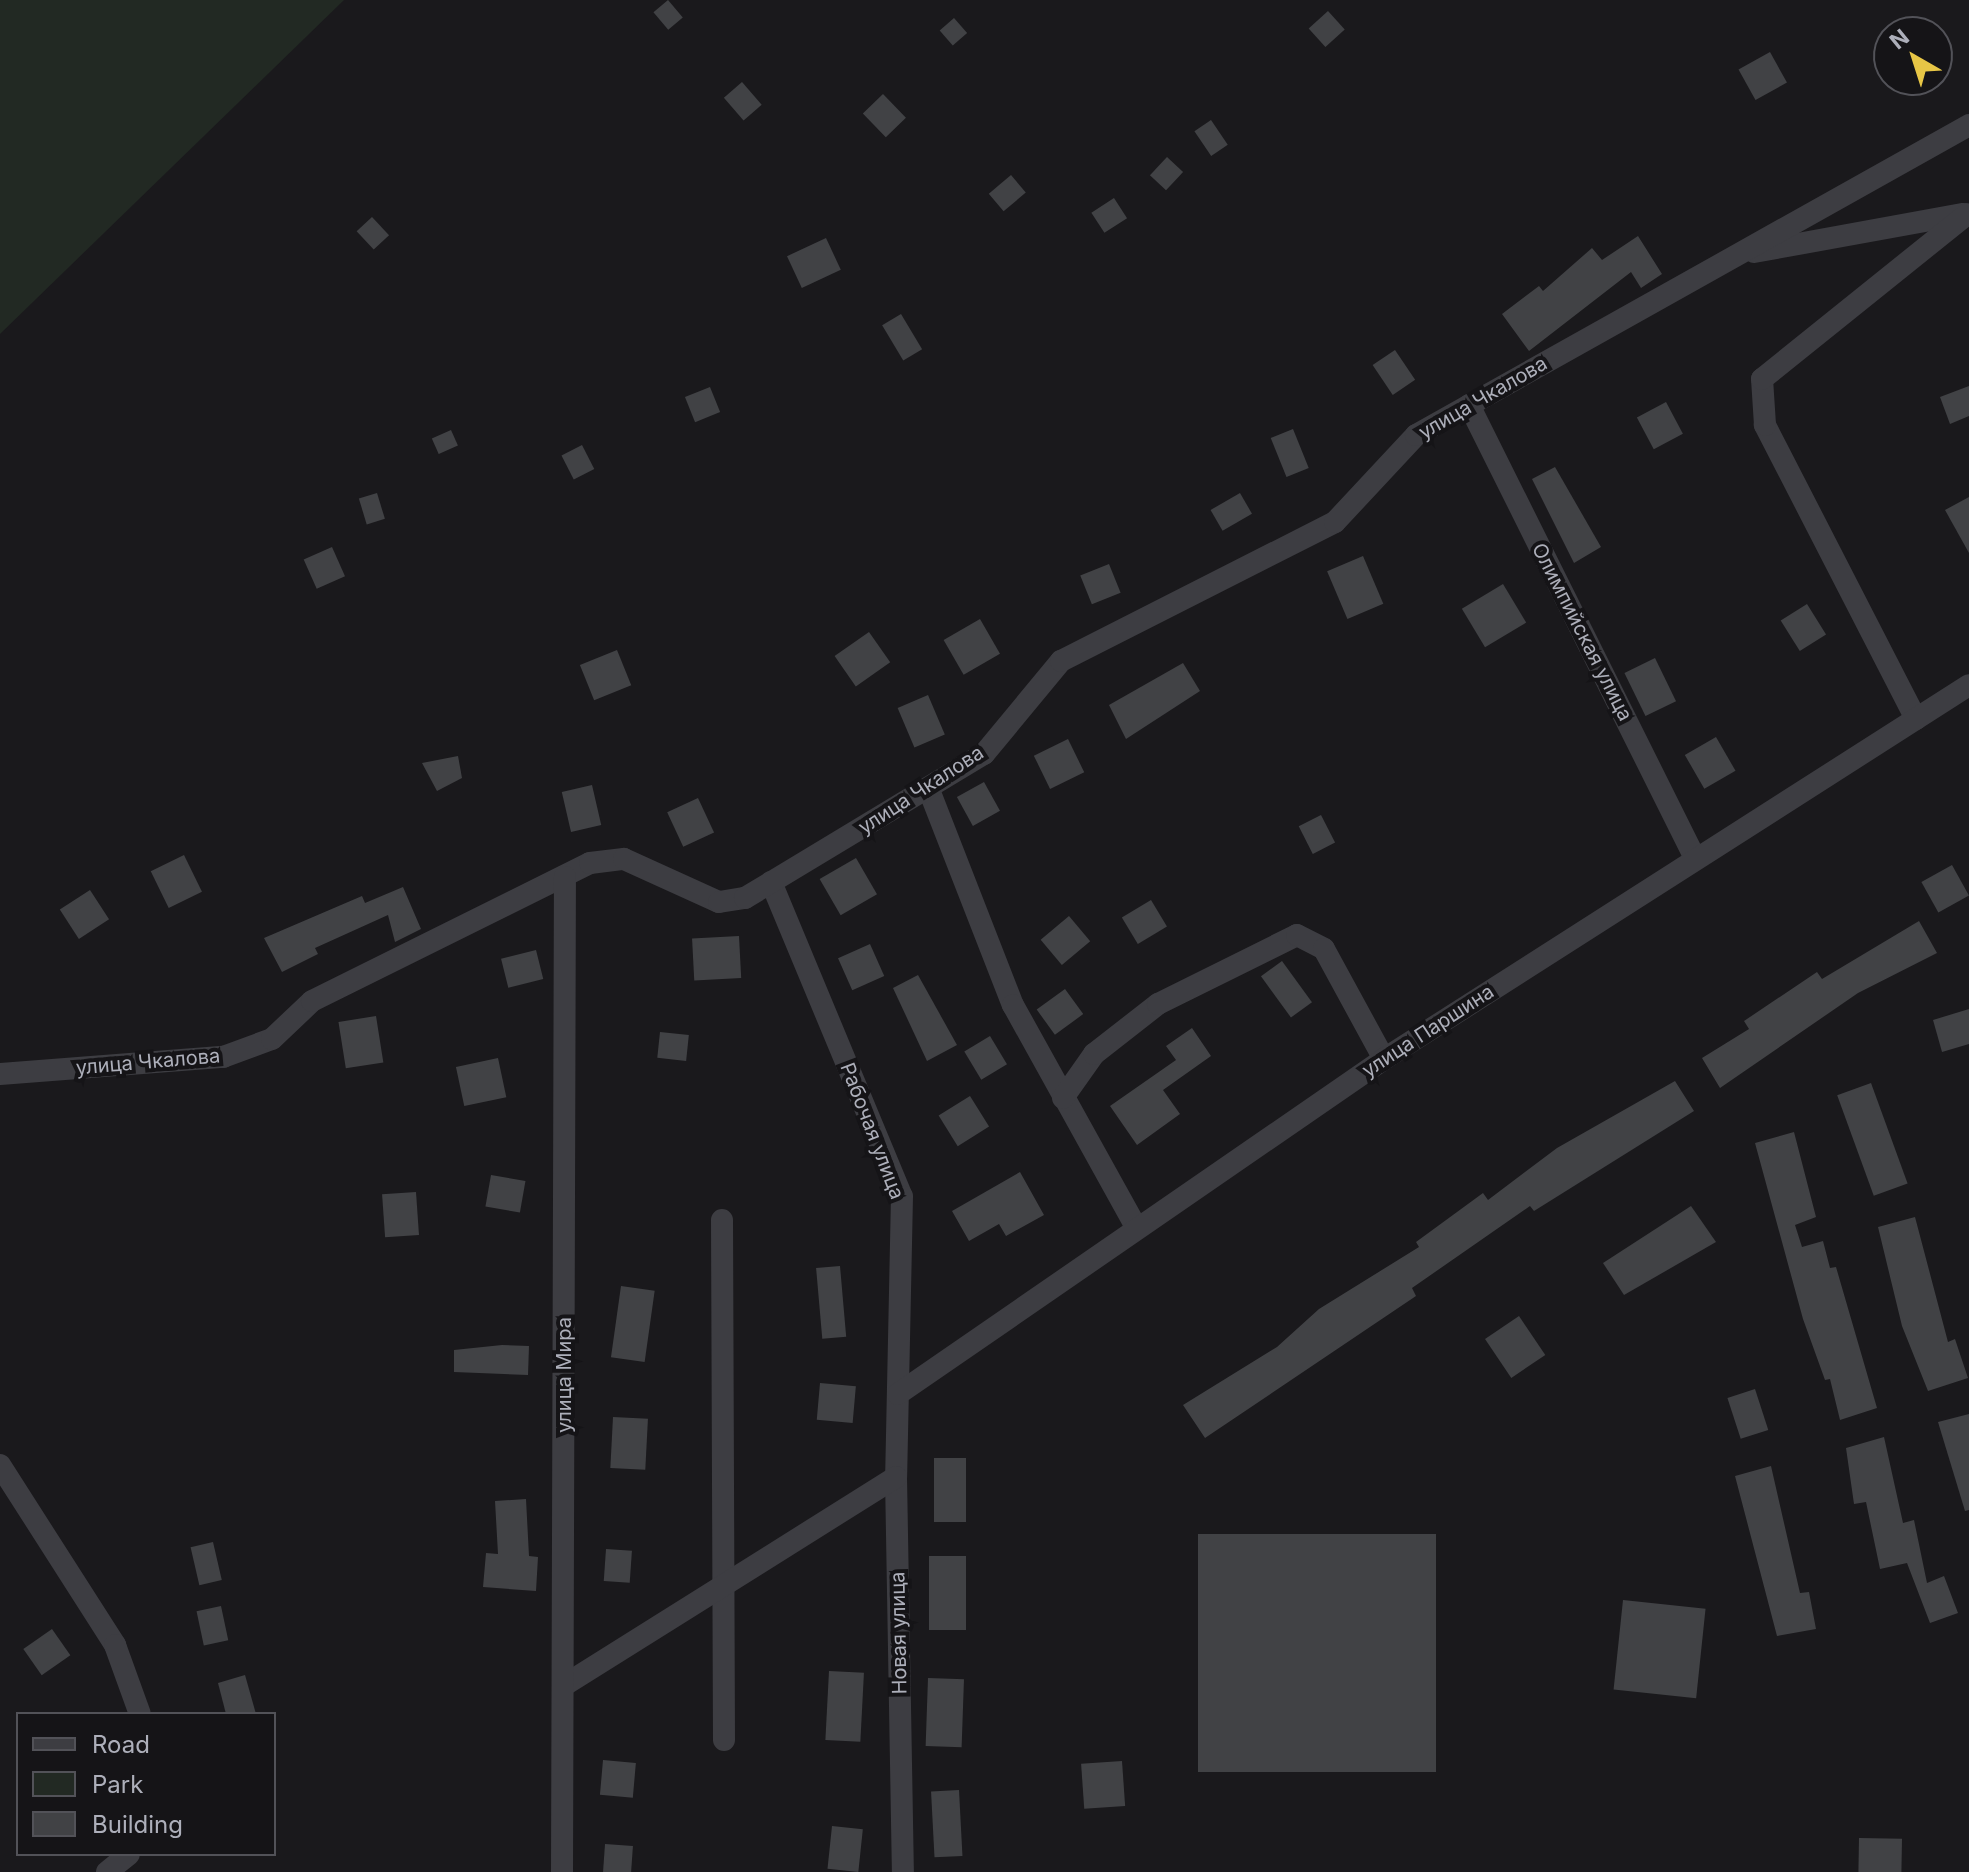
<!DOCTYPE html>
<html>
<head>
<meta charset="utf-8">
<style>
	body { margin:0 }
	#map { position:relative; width:1969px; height:1872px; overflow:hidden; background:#1a191c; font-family:Inter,sans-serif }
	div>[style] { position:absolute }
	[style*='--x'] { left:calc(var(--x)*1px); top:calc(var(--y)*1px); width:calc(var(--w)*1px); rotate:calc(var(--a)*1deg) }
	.green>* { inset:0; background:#222923 }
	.building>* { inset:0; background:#414245; transform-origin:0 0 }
	.street>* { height:22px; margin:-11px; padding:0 11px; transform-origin:11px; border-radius:11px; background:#3d3d42 }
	span { translate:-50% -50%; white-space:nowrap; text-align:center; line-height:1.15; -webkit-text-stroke:8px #151417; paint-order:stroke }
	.street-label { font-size:20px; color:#adafba }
	.legend { position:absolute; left:16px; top:1712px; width:260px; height:144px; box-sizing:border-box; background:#151417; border:2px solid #525258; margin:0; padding:10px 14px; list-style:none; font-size:24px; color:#adafba }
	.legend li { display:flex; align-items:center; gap:16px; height:40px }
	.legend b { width:40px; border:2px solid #525258 }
	.north { position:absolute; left:1873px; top:16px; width:80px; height:80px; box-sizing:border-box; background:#151417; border:2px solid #525258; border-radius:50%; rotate:321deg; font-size:22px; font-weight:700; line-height:32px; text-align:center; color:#adafba }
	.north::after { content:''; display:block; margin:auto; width:28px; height:36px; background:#e7c646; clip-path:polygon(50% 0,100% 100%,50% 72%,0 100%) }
</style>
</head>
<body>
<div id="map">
	<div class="green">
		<i style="clip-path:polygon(0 0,344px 0,0 334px)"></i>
	</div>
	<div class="building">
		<i style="left:668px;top:0;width:23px;height:19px;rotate:50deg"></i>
		<i style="left:1328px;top:11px;width:25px;height:26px;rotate:48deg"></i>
		<i style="left:954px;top:18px;width:20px;height:19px;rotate:49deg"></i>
		<i style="left:1770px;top:52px;width:35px;height:36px;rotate:61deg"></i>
		<i style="left:742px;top:82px;width:30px;height:24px;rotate:49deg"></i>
		<i style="left:883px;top:94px;width:33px;height:28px;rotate:46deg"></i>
		<i style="left:1211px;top:120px;width:30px;height:20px;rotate:56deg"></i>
		<i style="left:1167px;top:157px;width:22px;height:25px;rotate:43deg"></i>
		<i style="left:1011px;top:175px;width:23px;height:29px;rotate:50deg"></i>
		<i style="left:1114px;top:198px;width:24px;height:27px;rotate:57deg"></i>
		<i style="left:372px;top:217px;width:25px;height:21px;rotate:47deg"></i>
		<i style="clip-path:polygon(1638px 236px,1662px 274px,1641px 288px,1631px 272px,1529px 351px,1502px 314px,1539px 286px,1543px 291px,1592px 248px,1602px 260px)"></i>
		<i style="left:826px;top:238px;width:35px;height:43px;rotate:65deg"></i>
		<i style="left:901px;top:314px;width:41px;height:22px;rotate:59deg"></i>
		<i style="left:1395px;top:350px;width:36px;height:27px;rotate:56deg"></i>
		<i style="clip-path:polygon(1969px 386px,1969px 416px,1950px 424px,1940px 397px)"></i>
		<i style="left:710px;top:387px;width:27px;height:27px;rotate:68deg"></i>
		<i style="left:1666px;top:402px;width:36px;height:33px;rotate:62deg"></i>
		<i style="left:1293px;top:429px;width:42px;height:24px;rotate:68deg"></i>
		<i style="left:451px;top:430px;width:17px;height:21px;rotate:66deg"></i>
		<i style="left:582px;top:445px;width:27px;height:23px;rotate:63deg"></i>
		<i style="clip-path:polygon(1555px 467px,1601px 547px,1574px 563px,1532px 479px)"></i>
		<i style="left:377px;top:493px;width:27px;height:19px;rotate:73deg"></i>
		<i style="left:1240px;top:493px;width:24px;height:34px;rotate:60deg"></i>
		<i style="clip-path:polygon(1969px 497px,1969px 553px,1945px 510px)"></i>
		<i style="left:332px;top:547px;width:32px;height:31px;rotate:66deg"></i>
		<i style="left:1363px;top:556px;width:52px;height:39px;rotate:67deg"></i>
		<i style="left:1109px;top:564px;width:31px;height:31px;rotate:68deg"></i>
		<i style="left:1503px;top:584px;width:45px;height:48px;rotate:59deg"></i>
		<i style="left:1807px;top:604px;width:36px;height:31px;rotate:58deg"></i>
		<i style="left:980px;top:619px;width:40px;height:42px;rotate:60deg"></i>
		<i style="left:869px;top:632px;width:37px;height:42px;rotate:55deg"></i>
		<i style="left:617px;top:650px;width:38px;height:40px;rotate:68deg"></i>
		<i style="left:1655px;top:658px;width:48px;height:34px;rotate:64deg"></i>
		<i style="clip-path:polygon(1183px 663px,1200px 691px,1126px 739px,1109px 705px)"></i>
		<i style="left:928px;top:695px;width:43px;height:33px;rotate:67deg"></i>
		<i style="left:1716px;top:737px;width:39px;height:36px;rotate:60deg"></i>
		<i style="left:1068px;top:739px;width:37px;height:38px;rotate:64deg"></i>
		<i style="clip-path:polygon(458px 756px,462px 778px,437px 791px,422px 763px)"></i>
		<i style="left:984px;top:782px;width:33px;height:31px;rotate:61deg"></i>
		<i style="left:592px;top:785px;width:41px;height:31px;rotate:77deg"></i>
		<i style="left:698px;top:798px;width:38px;height:34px;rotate:65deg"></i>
		<i style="left:1321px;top:815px;width:31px;height:25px;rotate:63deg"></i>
		<i style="left:184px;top:855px;width:41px;height:37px;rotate:64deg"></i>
		<i style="left:856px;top:858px;width:42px;height:42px;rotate:60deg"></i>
		<i style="left:1952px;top:865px;width:35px;height:35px;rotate:61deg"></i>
		<i style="clip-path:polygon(403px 887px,421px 929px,395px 942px,388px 915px,315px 948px,318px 954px,282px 972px,264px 938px,362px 896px,365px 903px)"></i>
		<i style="left:90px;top:890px;width:35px;height:36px;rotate:57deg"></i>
		<i style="left:1151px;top:900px;width:31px;height:34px;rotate:59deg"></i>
		<i style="left:1069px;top:916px;width:33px;height:37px;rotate:50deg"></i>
		<i style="clip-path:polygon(1919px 921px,1937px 953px,1858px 993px,1720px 1088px,1702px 1058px,1749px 1029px,1744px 1021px,1817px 972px,1822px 979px)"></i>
		<i style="left:739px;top:936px;width:42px;height:47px;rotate:87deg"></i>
		<i style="left:870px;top:944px;width:35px;height:35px;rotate:66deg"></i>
		<i style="left:536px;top:950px;width:30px;height:36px;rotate:76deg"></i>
		<i style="left:1282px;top:961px;width:51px;height:26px;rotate:54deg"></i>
		<i style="clip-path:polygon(918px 975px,957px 1045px,927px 1061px,893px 988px)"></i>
		<i style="left:1065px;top:989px;width:31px;height:35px;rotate:54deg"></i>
		<i style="clip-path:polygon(1969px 1009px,1969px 1044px,1942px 1052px,1933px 1020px)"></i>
		<i style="left:376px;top:1016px;width:47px;height:38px;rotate:81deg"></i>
		<i style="clip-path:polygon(1192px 1028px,1211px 1056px,1163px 1090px,1180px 1114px,1137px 1145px,1110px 1106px,1176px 1060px,1166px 1046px)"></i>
		<i style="left:660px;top:1032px;width:29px;height:26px;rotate:6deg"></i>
		<i style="left:990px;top:1036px;width:33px;height:30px;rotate:59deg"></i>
		<i style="left:498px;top:1058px;width:40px;height:43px;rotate:78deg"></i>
		<i style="clip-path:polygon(1675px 1081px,1694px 1111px,1534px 1211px,1530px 1206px,1412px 1288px,1416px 1296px,1205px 1438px,1183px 1405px,1277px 1347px,1319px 1309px,1419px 1247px,1416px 1242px,1483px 1193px,1488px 1200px,1557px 1148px)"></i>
		<i style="left:1871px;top:1083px;width:107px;height:36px;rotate:70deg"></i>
		<i style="left:970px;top:1096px;width:36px;height:37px;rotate:58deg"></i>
		<i style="clip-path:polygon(1794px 1132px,1816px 1217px,1795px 1225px,1802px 1247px,1823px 1241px,1830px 1268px,1836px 1267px,1877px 1408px,1840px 1420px,1830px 1379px,1825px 1380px,1803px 1319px,1755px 1143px)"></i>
		<i style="clip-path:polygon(1020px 1172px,1044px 1215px,1006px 1236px,999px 1224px,969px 1241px,952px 1211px)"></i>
		<i style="left:491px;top:1175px;width:35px;height:32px;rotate:10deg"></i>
		<i style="left:416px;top:1192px;width:43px;height:34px;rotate:86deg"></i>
		<i style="clip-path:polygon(1691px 1206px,1716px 1242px,1624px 1295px,1603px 1263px)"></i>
		<i style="clip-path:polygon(1915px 1217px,1948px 1342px,1955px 1339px,1968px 1378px,1928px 1391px,1902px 1326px,1878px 1227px)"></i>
		<i style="left:840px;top:1266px;width:71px;height:24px;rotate:85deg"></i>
		<i style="left:621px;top:1286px;width:34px;height:72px;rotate:8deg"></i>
		<i style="left:1519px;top:1316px;width:47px;height:41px;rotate:56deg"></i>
		<i style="clip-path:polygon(502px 1345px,529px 1346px,528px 1375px,454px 1372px,454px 1350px)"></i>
		<i style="left:820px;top:1383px;width:36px;height:37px;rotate:5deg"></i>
		<i style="left:1755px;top:1389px;width:43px;height:29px;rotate:72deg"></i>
		<i style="clip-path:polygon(1969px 1414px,1969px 1510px,1965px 1511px,1938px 1422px)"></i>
		<i style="left:613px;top:1417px;width:35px;height:51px;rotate:3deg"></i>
		<i style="clip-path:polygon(1884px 1437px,1903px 1523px,1914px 1520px,1927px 1583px,1944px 1576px,1958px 1613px,1930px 1623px,1907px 1563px,1880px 1569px,1866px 1502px,1854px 1504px,1846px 1448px)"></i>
		<i style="left:934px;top:1458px;width:32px;height:64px"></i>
		<i style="clip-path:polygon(1771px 1466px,1800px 1593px,1809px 1592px,1816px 1629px,1777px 1636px,1735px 1476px)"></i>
		<i style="clip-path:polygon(526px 1499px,529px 1556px,538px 1557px,536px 1591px,483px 1587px,486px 1553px,498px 1554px,495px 1501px)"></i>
		<i style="left:1436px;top:1534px;width:238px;height:238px;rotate:90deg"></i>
		<i style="left:213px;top:1542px;width:39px;height:23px;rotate:77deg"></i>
		<i style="left:606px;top:1549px;width:26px;height:32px;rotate:4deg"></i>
		<i style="left:929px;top:1556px;width:37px;height:74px"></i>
		<i style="left:1623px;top:1600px;width:83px;height:90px;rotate:6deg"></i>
		<i style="left:221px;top:1606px;width:35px;height:25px;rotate:78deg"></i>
		<i style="left:52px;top:1629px;width:32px;height:35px;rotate:55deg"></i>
		<i style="left:829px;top:1671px;width:35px;height:69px;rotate:3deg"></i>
		<i style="clip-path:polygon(245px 1675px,256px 1714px,226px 1714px,218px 1683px)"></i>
		<i style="left:928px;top:1678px;width:36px;height:68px;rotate:2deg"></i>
		<i style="left:603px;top:1760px;width:33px;height:35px;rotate:5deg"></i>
		<i style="left:1122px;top:1761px;width:45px;height:41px;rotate:86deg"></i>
		<i style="left:959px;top:1790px;width:66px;height:28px;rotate:87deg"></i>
		<i style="left:832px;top:1826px;width:31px;height:43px;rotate:6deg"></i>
		<i style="left:1859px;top:1838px;width:43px;height:34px;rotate:1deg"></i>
		<i style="left:605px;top:1844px;width:28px;height:28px;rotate:4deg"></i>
	</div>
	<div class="street">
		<i style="--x:1754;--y:252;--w:213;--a:-10.3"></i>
		<i style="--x:1469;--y:405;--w:506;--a:63.49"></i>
		<i style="--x:1916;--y:719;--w:331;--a:-117.2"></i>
		<i style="--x:1765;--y:425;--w:46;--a:-93.7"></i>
		<i style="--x:1762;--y:379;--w:263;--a:-38.8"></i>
		<i style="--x:929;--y:790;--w:231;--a:68.7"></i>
		<i style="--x:1013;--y:1005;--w:254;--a:61"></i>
		<i style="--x:771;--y:882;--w:340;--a:67.4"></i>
		<i style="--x:902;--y:1196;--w:281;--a:91.2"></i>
		<i style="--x:896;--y:1477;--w:395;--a:89"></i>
		<i style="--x:0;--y:1074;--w:224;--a:-4.4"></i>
		<i style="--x:223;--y:1057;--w:52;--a:-20.2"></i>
		<i style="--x:272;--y:1039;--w:55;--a:-43.5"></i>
		<i style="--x:312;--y:1001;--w:310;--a:-26.4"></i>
		<i style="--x:590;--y:863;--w:34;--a:-7"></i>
		<i style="--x:624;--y:859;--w:104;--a:24.4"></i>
		<i style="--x:719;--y:902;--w:26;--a:-9"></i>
		<i style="--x:745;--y:898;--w:279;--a:-31.1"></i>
		<i style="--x:984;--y:754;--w:121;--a:-50.4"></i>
		<i style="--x:1061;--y:661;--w:307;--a:-26.9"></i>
		<i style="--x:1335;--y:522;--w:119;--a:-47"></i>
		<i style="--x:1416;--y:435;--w:634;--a:-29.27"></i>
		<i style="--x:1063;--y:1098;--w:54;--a:-54.8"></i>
		<i style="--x:1094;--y:1054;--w:81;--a:-38"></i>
		<i style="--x:1158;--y:1004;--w:155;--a:-26.4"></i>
		<i style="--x:1297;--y:935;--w:30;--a:27"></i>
		<i style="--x:1324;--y:949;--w:125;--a:61.4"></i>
		<i style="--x:722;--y:1220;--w:520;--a:89.78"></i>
		<i style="--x:898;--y:1394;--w:590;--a:-34.58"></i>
		<i style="--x:1384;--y:1059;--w:694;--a:-32.59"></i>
		<i style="--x:0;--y:1465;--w:214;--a:57.4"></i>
		<i style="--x:115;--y:1645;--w:73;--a:70.1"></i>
		<i style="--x:563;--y:1686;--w:393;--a:-32.1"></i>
		<i style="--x:107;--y:1872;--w:28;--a:-39"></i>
		<i style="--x:562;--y:1872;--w:995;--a:-89.83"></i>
	</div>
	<div class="street-label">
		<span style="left:1483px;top:398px;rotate:-30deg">улица Чкалова</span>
		<span style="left:1582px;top:632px;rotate:63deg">Олимпийская улица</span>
		<span style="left:921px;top:790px;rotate:-33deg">улица Чкалова</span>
		<span style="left:1428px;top:1031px;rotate:-33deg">улица Паршина</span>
		<span style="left:148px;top:1062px;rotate:-5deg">улица Чкалова</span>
		<span style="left:872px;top:1131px;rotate:69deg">Рабочая улица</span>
		<span style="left:564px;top:1375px;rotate:-90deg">улица Мира</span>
		<span style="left:899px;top:1633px;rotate:-91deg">Новая улица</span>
	</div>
	<ul class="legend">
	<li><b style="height:10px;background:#3d3d42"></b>Road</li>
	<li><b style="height:22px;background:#222923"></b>Park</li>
	<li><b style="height:22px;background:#414245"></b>Building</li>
	</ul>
	<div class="north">N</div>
</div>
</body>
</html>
